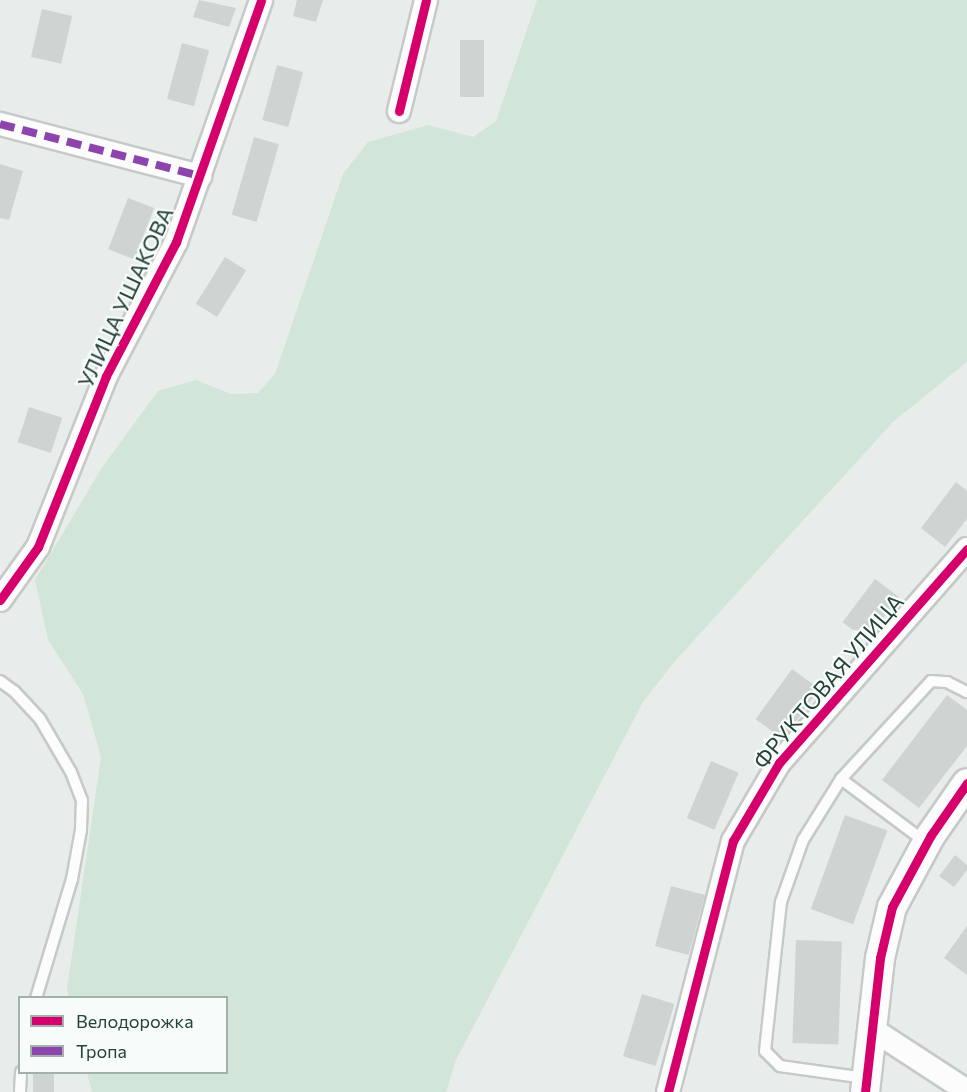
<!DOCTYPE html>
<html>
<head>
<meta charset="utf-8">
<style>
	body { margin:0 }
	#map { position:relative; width:967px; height:1092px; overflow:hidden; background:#e8edeb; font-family:Commissioner,sans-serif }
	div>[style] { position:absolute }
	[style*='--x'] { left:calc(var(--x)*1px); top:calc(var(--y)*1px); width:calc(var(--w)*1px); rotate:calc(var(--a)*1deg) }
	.green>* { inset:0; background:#d1e6d8 }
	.building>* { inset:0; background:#cfd4d2; transform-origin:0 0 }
	.roads { filter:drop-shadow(2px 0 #c5cac8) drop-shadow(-2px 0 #c5cac8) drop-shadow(0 2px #c5cac8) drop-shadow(0 -2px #c5cac8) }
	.service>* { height:10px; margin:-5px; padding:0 5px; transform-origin:5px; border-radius:5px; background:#fcfcfc }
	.minor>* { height:22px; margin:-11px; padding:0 11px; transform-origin:11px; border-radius:11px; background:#fcfcfc }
	.tertiary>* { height:28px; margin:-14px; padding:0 14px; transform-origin:14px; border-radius:14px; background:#fcfcfc }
	.quiet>* { height:8px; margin-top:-4px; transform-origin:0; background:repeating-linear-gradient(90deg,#8e44ad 0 15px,transparent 0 23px) }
	.cycleway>* { height:9px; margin:-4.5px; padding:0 4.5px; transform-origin:4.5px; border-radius:4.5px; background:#d6006c }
	span { translate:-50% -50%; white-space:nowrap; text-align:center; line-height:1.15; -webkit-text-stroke:4.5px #f7fbf9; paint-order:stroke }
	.street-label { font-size:22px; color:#24423a }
	.legend { position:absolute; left:18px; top:996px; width:210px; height:78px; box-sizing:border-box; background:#f7fbf9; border:2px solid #a3b1ad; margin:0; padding:8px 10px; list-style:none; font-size:18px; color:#24423a }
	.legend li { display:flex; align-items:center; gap:12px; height:30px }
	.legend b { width:30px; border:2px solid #a3b1ad }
</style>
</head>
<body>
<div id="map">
	<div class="green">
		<i style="clip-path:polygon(537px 0,967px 0,967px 362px,893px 422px,675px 661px,643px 702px,456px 1060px,446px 1092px,92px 1092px,87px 1073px,226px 1072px,226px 998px,69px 997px,67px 989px,101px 757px,83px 694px,48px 640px,35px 580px,103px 466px,158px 391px,196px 380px,231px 394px,258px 393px,275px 374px,343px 174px,368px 142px,428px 125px,473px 137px,496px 121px)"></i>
	</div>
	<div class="building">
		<i style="clip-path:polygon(199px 0,236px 8px,229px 27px,193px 17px)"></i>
		<i style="clip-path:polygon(297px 0,323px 0,316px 22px,293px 16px)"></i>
		<i style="left:42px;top:9px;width:31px;height:49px;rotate:13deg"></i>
		<i style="left:460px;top:40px;width:24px;height:57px"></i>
		<i style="left:182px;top:43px;width:28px;height:58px;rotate:15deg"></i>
		<i style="left:277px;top:65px;width:27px;height:57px;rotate:15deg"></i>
		<i style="left:254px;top:137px;width:26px;height:81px;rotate:16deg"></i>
		<i style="clip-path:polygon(0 164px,23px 171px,9px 220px,0 218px)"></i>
		<i style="left:128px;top:198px;width:28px;height:55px;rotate:21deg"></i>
		<i style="left:225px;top:257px;width:25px;height:55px;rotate:32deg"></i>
		<i style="left:29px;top:407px;width:35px;height:37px;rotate:18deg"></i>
		<i style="clip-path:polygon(956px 482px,967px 491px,967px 519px,945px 547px,921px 528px)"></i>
		<i style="left:875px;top:579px;width:30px;height:54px;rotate:37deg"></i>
		<i style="left:792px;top:669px;width:34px;height:62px;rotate:36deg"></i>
		<i style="clip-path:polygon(947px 695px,967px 710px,967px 746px,919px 808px,882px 780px)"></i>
		<i style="left:711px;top:761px;width:30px;height:62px;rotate:23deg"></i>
		<i style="left:845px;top:815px;width:45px;height:100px;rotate:20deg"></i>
		<i style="clip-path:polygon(955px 855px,967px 865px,967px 870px,954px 887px,939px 876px)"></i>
		<i style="left:671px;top:886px;width:35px;height:62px;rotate:15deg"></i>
		<i style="clip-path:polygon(967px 926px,967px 975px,944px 958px)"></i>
		<i style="left:796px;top:940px;width:46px;height:103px;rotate:2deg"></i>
		<i style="left:642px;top:994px;width:34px;height:65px;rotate:17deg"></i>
		<i style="left:33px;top:1072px;width:21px;height:20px"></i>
	</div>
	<div class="roads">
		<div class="service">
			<i style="--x:0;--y:681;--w:17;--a:36"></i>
			<i style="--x:14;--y:691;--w:38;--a:47"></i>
			<i style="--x:40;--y:719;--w:61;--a:59.7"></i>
			<i style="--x:71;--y:772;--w:30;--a:69"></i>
			<i style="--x:82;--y:800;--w:30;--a:92"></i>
			<i style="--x:81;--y:830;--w:50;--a:100.4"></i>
			<i style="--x:72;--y:879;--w:124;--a:106.8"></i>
			<i style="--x:841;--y:779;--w:107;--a:36.7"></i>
			<i style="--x:865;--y:1078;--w:86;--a:-172"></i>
			<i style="--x:780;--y:1066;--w:21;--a:-135"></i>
			<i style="--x:765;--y:1051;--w:150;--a:-83.9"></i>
			<i style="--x:781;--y:902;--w:66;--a:-70.5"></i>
			<i style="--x:803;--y:840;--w:72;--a:-58.1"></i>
			<i style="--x:841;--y:779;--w:133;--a:-47.4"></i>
			<i style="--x:931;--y:681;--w:16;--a:4"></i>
			<i style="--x:947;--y:682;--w:22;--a:27"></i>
			<i style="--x:20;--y:1092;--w:20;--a:-87"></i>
		</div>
		<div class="minor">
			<i style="--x:399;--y:111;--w:114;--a:-76.3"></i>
			<i style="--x:0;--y:124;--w:207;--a:14.6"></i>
			<i style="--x:0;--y:600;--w:65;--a:-54.4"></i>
			<i style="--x:38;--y:547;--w:184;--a:-68.3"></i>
			<i style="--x:106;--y:376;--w:151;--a:-62.4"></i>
			<i style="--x:176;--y:242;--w:256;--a:-70.6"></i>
			<i style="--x:872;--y:1029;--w:113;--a:33.1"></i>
			<i style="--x:668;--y:1092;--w:259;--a:-75.5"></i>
			<i style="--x:733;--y:841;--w:91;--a:-59.5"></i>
			<i style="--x:779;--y:763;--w:285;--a:-48.7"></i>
		</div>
		<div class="tertiary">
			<i style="--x:865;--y:1092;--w:135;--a:-83.6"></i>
			<i style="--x:880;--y:958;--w:52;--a:-76.8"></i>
			<i style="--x:892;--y:907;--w:82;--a:-61.6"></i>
			<i style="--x:931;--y:835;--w:63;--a:-55.3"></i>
		</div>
	</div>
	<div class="quiet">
		<i style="--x:0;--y:124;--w:207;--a:14.6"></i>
	</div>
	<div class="cycleway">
		<i style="--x:399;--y:111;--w:114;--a:-76.3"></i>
		<i style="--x:0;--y:600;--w:65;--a:-54.4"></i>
		<i style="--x:38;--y:547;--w:184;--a:-68.3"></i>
		<i style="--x:106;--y:376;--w:151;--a:-62.4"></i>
		<i style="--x:176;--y:242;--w:256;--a:-70.6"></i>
		<i style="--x:668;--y:1092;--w:259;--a:-75.5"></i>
		<i style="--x:733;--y:841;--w:91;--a:-59.5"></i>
		<i style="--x:779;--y:763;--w:285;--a:-48.7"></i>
		<i style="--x:865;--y:1092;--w:135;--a:-83.6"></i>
		<i style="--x:880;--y:958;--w:52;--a:-76.8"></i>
		<i style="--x:892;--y:907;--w:82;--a:-61.6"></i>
		<i style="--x:931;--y:835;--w:63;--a:-55.3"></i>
	</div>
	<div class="street-label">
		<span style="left:125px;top:297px;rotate:-65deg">УЛИЦА УШАКОВА</span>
		<span style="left:828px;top:681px;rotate:-50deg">ФРУКТОВАЯ УЛИЦА</span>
	</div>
	<ul class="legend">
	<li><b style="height:8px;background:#d6006c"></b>Велодорожка</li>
	<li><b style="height:8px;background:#8e44ad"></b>Тропа</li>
	</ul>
</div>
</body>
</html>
